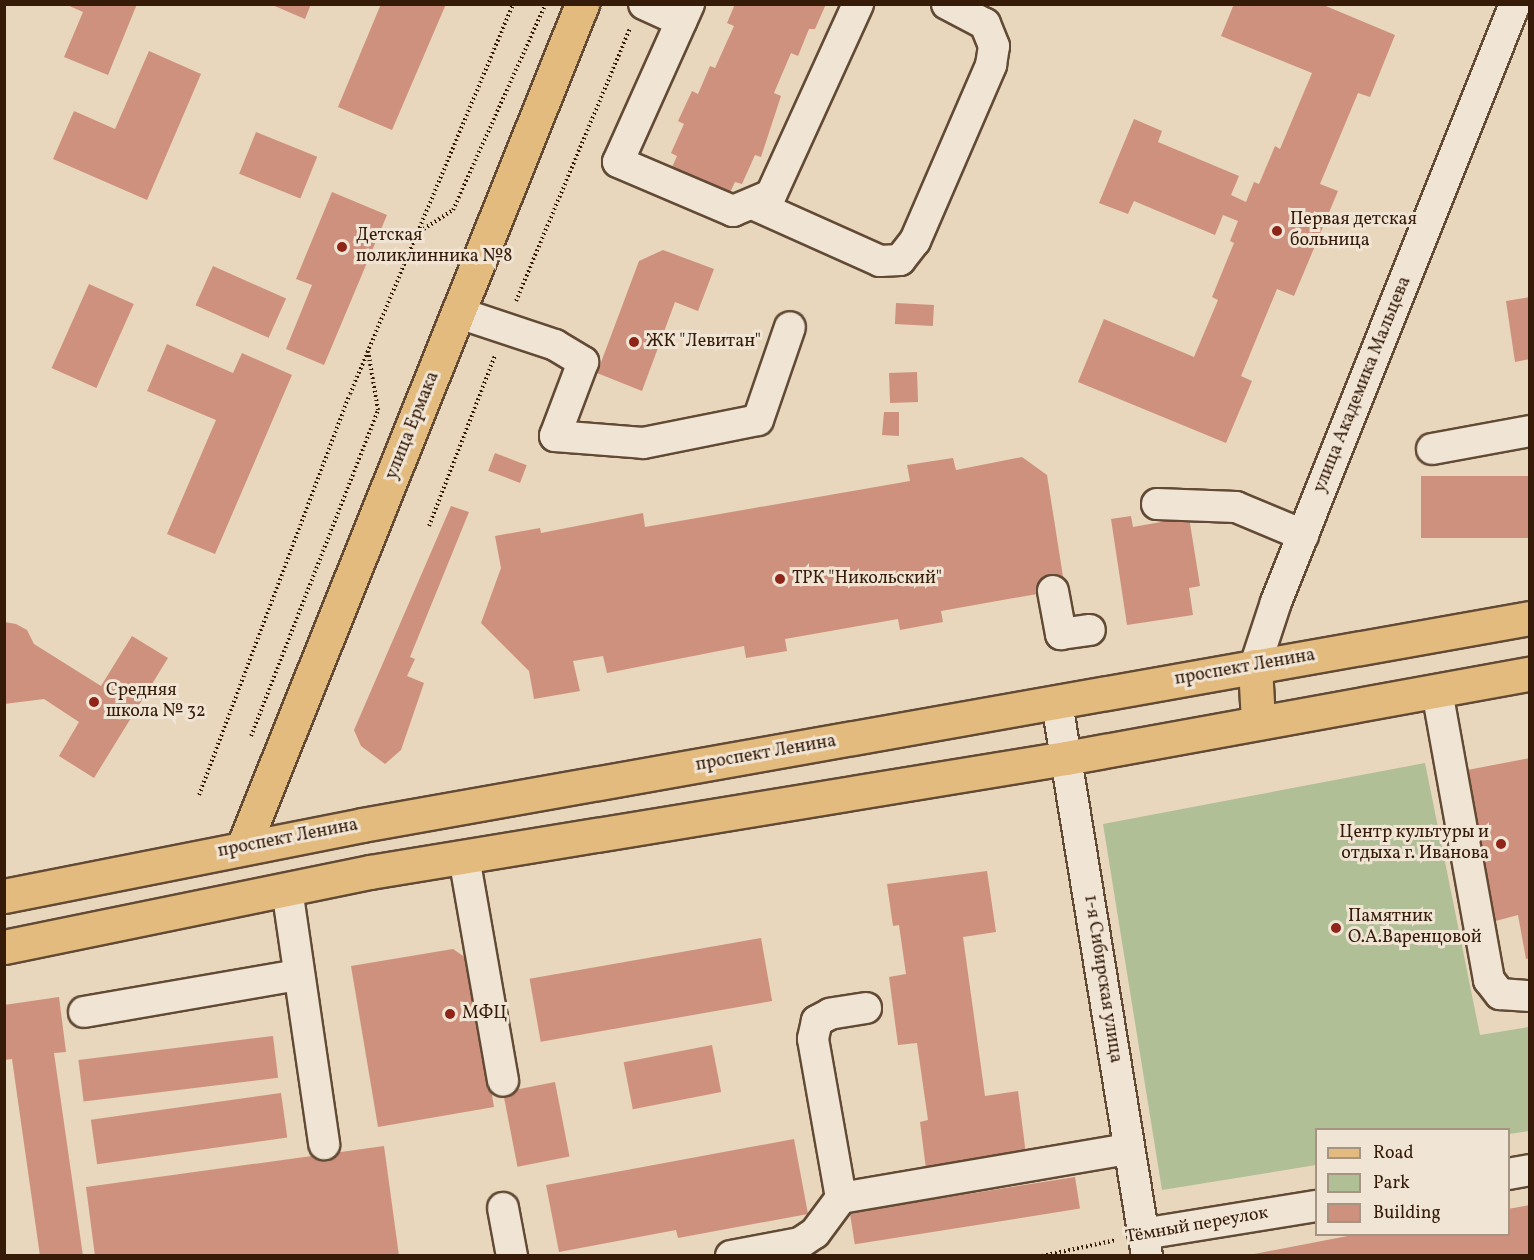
<!DOCTYPE html>
<html>
<head>
<meta charset="utf-8">
<style>
	body { margin:0 }
	#map { position:relative; width:1534px; height:1260px; overflow:hidden; background:#e8d6bd; font-family:Vollkorn,serif }
	div>[style] { position:absolute }
	[style*='--x'] { left:calc(var(--x)*1px); top:calc(var(--y)*1px); width:calc(var(--w)*1px); rotate:calc(var(--a)*1deg) }
	.green>* { inset:0; background:#b0bf95 }
	.building>* { inset:0; background:#ce917d; transform-origin:0 0 }
	.path>* { height:4px; margin-top:-2px; transform-origin:0; background:repeating-linear-gradient(90deg,#361c08 0 1.5px,transparent 0 4.5px) }
	.roads { filter:drop-shadow(2px 0 #624a35) drop-shadow(-2px 0 #624a35) drop-shadow(0 2px #624a35) drop-shadow(0 -2px #624a35) }
	.minor>* { height:30px; margin:-15px; padding:0 15px; transform-origin:15px; border-radius:15px; background:#f0e4d4 }
	.major>* { height:33px; margin:-16.5px; padding:0 16.5px; transform-origin:16.5px; border-radius:16.5px; background:#e4bb7e }
	.highway>* { height:33px; margin:-16.5px; padding:0 16.5px; transform-origin:16.5px; border-radius:16.5px; background:#e4bb7e }
	.dots>* { width:16px; height:16px; translate:-50% -50%; box-sizing:border-box; border:3px solid #f0e4d4; border-radius:50% }
	span { translate:-50% -50%; white-space:nowrap; text-align:center; line-height:1.15; -webkit-text-stroke:6px #f0e4d4; paint-order:stroke }
	.poi-label { font-size:18px; color:#361c08 }
	.left { translate:0 -50%; text-align:left }
	.right { translate:-100% -50%; text-align:right }
	.street-label { font-size:18px; color:#361c08 }
	.frame { position:absolute; inset:0; border:6px solid #361c08; pointer-events:none }
	.legend { position:absolute; left:1315px; top:1128px; width:195px; height:108px; box-sizing:border-box; background:#f0e4d4; border:2px solid #a69482; margin:0; padding:8px 10px; list-style:none; font-size:18px; color:#361c08 }
	.legend li { display:flex; align-items:center; gap:12px; height:30px }
	.legend b { width:30px; border:2px solid #a69482 }
</style>
</head>
<body>
<div id="map">
	<div class="green">
		<i style="clip-path:polygon(1425px 763px,1480px 1035px,1529px 1027px,1529px 1131px,1509px 1134px,1508px 1130px,1316px 1130px,1316px 1165px,1162px 1190px,1103px 824px)"></i>
	</div>
	<div class="building">
		<i style="clip-path:polygon(65px 4px,137px 4px,108px 75px,64px 57px,83px 12px)"></i>
		<i style="clip-path:polygon(270px 4px,311px 4px,305px 19px)"></i>
		<i style="clip-path:polygon(381px 4px,446px 4px,392px 130px,338px 107px)"></i>
		<i style="clip-path:polygon(735px 4px,826px 4px,815px 29px,809px 29px,798px 56px,791px 53px,774px 93px,781px 96px,761px 157px,755px 155px,742px 184px,735px 182px,727px 199px,669px 174px,677px 156px,671px 153px,684px 124px,678px 121px,692px 91px,698px 94px,710px 66px,715px 68px,734px 26px,727px 23px)"></i>
		<i style="clip-path:polygon(1234px 4px,1321px 4px,1395px 35px,1370px 97px,1358px 93px,1320px 184px,1338px 191px,1294px 296px,1277px 289px,1241px 376px,1252px 381px,1226px 443px,1078px 382px,1104px 319px,1194px 357px,1218px 300px,1212px 297px,1234px 243px,1230px 241px,1238px 221px,1223px 215px,1215px 235px,1134px 201px,1128px 214px,1099px 203px,1134px 119px,1162px 131px,1158px 142px,1239px 176px,1231px 195px,1246px 202px,1254px 182px,1259px 184px,1275px 146px,1280px 149px,1312px 73px,1221px 36px)"></i>
		<i style="clip-path:polygon(149px 51px,201px 74px,147px 200px,53px 159px,74px 111px,115px 129px)"></i>
		<i style="left:256px;top:132px;width:66px;height:45px;rotate:22deg"></i>
		<i style="clip-path:polygon(332px 192px,387px 215px,324px 365px,286px 349px,312px 285px,296px 279px)"></i>
		<i style="clip-path:polygon(663px 250px,714px 269px,698px 311px,675px 302px,642px 391px,597px 373px,639px 261px)"></i>
		<i style="left:213px;top:266px;width:80px;height:43px;rotate:24deg"></i>
		<i style="left:89px;top:284px;width:49px;height:92px;rotate:24deg"></i>
		<i style="clip-path:polygon(1530px 297px,1530px 359px,1515px 362px,1506px 301px)"></i>
		<i style="left:896px;top:303px;width:38px;height:21px;rotate:3deg"></i>
		<i style="clip-path:polygon(167px 344px,233px 373px,242px 353px,292px 375px,215px 554px,167px 534px,216px 420px,147px 391px)"></i>
		<i style="left:917px;top:372px;width:30px;height:28px;rotate:88deg"></i>
		<i style="clip-path:polygon(884px 412px,899px 412px,899px 436px,882px 435px)"></i>
		<i style="left:495px;top:453px;width:34px;height:19px;rotate:21deg"></i>
		<i style="clip-path:polygon(1022px 457px,1047px 475px,1065px 589px,941px 611px,943px 622px,900px 630px,898px 619px,785px 639px,787px 651px,746px 658px,744px 646px,607px 673px,603px 656px,573px 661px,580px 691px,534px 699px,529px 671px,481px 623px,501px 568px,495px 536px,540px 528px,541px 533px,643px 513px,645px 527px,910px 481px,907px 465px,953px 458px,956px 470px)"></i>
		<i style="left:1530px;top:476px;width:62px;height:109px;rotate:90deg"></i>
		<i style="clip-path:polygon(451px 506px,469px 512px,410px 657px,415px 659px,407px 676px,424px 683px,401px 750px,385px 764px,361px 746px,354px 730px)"></i>
		<i style="clip-path:polygon(1131px 516px,1133px 527px,1189px 517px,1200px 586px,1189px 588px,1193px 615px,1127px 625px,1111px 519px)"></i>
		<i style="clip-path:polygon(4px 622px,16px 624px,27px 630px,34px 644px,101px 686px,132px 636px,168px 658px,94px 778px,59px 756px,79px 722px,44px 699px,4px 704px)"></i>
		<i style="clip-path:polygon(1530px 758px,1530px 958px,1526px 959px,1518px 915px,1488px 923px,1457px 772px)"></i>
		<i style="clip-path:polygon(987px 871px,996px 932px,963px 937px,985px 1096px,1018px 1091px,1026px 1155px,926px 1169px,920px 1122px,928px 1120px,917px 1043px,898px 1045px,889px 977px,906px 974px,899px 925px,893px 926px,887px 884px)"></i>
		<i style="left:761px;top:938px;width:64px;height:235px;rotate:80deg"></i>
		<i style="clip-path:polygon(453px 949px,469px 960px,494px 1107px,378px 1127px,351px 966px)"></i>
		<i style="clip-path:polygon(59px 997px,66px 1052px,54px 1053px,83px 1256px,40px 1256px,12px 1059px,4px 1060px,4px 1005px)"></i>
		<i style="left:273px;top:1036px;width:42px;height:196px;rotate:83deg"></i>
		<i style="left:712px;top:1045px;width:48px;height:90px;rotate:79deg"></i>
		<i style="left:555px;top:1082px;width:76px;height:53px;rotate:79deg"></i>
		<i style="left:281px;top:1093px;width:45px;height:192px;rotate:82deg"></i>
		<i style="clip-path:polygon(794px 1139px,808px 1214px,678px 1238px,676px 1230px,559px 1252px,546px 1185px)"></i>
		<i style="clip-path:polygon(384px 1146px,399px 1256px,95px 1256px,86px 1187px)"></i>
		<i style="left:1075px;top:1177px;width:32px;height:228px;rotate:81deg"></i>
		<i style="clip-path:polygon(1530px 1205px,1530px 1256px,1244px 1256px,1358px 1234px,1508px 1234px,1508px 1209px)"></i>
	</div>
	<div class="path">
		<i style="--x:416;--y:234;--w:44;--a:-33"></i>
		<i style="--x:453;--y:210;--w:225;--a:-65.8"></i>
		<i style="--x:516;--y:301;--w:295;--a:-67.3"></i>
		<i style="--x:429;--y:526;--w:182;--a:-68.8"></i>
		<i style="--x:251;--y:736;--w:350;--a:-68.7"></i>
		<i style="--x:378;--y:410;--w:60;--a:-99.6"></i>
		<i style="--x:199;--y:795;--w:428;--a:-69.4"></i>
		<i style="--x:350;--y:394;--w:423;--a:-67.3"></i>
		<i style="--x:1042;--y:1256;--w:76;--a:-12.2"></i>
	</div>
	<div class="roads">
		<div class="minor">
			<i style="--x:644;--y:4;--w:41;--a:24.7"></i>
			<i style="--x:689;--y:4;--w:173;--a:114.2"></i>
			<i style="--x:618;--y:162;--w:125;--a:23.1"></i>
			<i style="--x:733;--y:211;--w:41;--a:-22.8"></i>
			<i style="--x:771;--y:195;--w:210;--a:-65.5"></i>
			<i style="--x:755;--y:205;--w:137;--a:24.1"></i>
			<i style="--x:880;--y:261;--w:20;--a:-3"></i>
			<i style="--x:900;--y:260;--w:24;--a:-52"></i>
			<i style="--x:915;--y:241;--w:192;--a:-66.6"></i>
			<i style="--x:991;--y:65;--w:19;--a:-81"></i>
			<i style="--x:994;--y:46;--w:24;--a:-112"></i>
			<i style="--x:985;--y:24;--w:43;--a:-152.2"></i>
			<i style="--x:459;--y:313;--w:101;--a:18.4"></i>
			<i style="--x:555;--y:345;--w:33;--a:31"></i>
			<i style="--x:583;--y:362;--w:79;--a:110.7"></i>
			<i style="--x:555;--y:436;--w:88;--a:4.5"></i>
			<i style="--x:643;--y:443;--w:117;--a:-11.3"></i>
			<i style="--x:758;--y:420;--w:98;--a:-71"></i>
			<i style="--x:1432;--y:449;--w:100;--a:-10.4"></i>
			<i style="--x:1157;--y:504;--w:79;--a:2.2"></i>
			<i style="--x:1236;--y:507;--w:73;--a:22.7"></i>
			<i style="--x:1053;--y:591;--w:44;--a:79.5"></i>
			<i style="--x:1061;--y:634;--w:29;--a:-8"></i>
			<i style="--x:1255;--y:666;--w:67;--a:-71.8"></i>
			<i style="--x:1276;--y:602;--w:644;--a:-68.22"></i>
			<i style="--x:1437;--y:691;--w:294;--a:79.8"></i>
			<i style="--x:1489;--y:980;--w:18;--a:52"></i>
			<i style="--x:1500;--y:994;--w:30;--a:4"></i>
			<i style="--x:1057;--y:703;--w:560;--a:80.76"></i>
			<i style="--x:464;--y:857;--w:227;--a:80.1"></i>
			<i style="--x:287;--y:889;--w:258;--a:81.7"></i>
			<i style="--x:866;--y:1008;--w:36;--a:171"></i>
			<i style="--x:830;--y:1014;--w:15;--a:152"></i>
			<i style="--x:817;--y:1021;--w:18;--a:103"></i>
			<i style="--x:813;--y:1039;--w:161;--a:80"></i>
			<i style="--x:841;--y:1198;--w:292;--a:-9.7"></i>
			<i style="--x:84;--y:1012;--w:218;--a:-9.8"></i>
			<i style="--x:1508;--y:1174;--w:22;--a:-10"></i>
			<i style="--x:503;--y:1208;--w:49;--a:79.4"></i>
			<i style="--x:1143;--y:1234;--w:175;--a:-9.2"></i>
			<i style="--x:731;--y:1256;--w:70;--a:-10.7"></i>
			<i style="--x:800;--y:1243;--w:18;--a:-34"></i>
			<i style="--x:815;--y:1233;--w:44;--a:-53.4"></i>
		</div>
		<div class="major">
			<i style="--x:243;--y:847;--w:909;--a:-68.09"></i>
		</div>
		<div class="highway">
			<i style="--x:1255;--y:666;--w:56;--a:86.9"></i>
			<i style="--x:4;--y:896;--w:365;--a:-11.2"></i>
			<i style="--x:362;--y:825;--w:1186;--a:-10.05"></i>
			<i style="--x:4;--y:947;--w:374;--a:-11.6"></i>
			<i style="--x:370;--y:872;--w:705;--a:-9.3"></i>
			<i style="--x:1066;--y:758;--w:472;--a:-10.3"></i>
		</div>
	</div>
	<div class="dots">
		<i style="left:1277px;top:231px;background:#8f2418"></i>
		<i style="left:342px;top:247px;background:#8f2418"></i>
		<i style="left:634px;top:342px;background:#8f2418"></i>
		<i style="left:780px;top:579px;background:#8f2418"></i>
		<i style="left:94px;top:702px;background:#8f2418"></i>
		<i style="left:1501px;top:844px;background:#8f2418"></i>
		<i style="left:1336px;top:928px;background:#8f2418"></i>
		<i style="left:450px;top:1014px;background:#8f2418"></i>
	</div>
	<div class="poi-label">
		<span class="left" style="left:1290px;top:231px">Первая детская<br>больница</span>
		<span class="left" style="left:356px;top:247px">Детская<br>поликлинника №8</span>
		<span class="left" style="left:646px;top:342px">ЖК "Левитан"</span>
		<span class="left" style="left:792px;top:579px">ТРК "Никольский"</span>
		<span class="left" style="left:106px;top:702px">Средняя<br>школа № 32</span>
		<span class="right" style="left:1489px;top:844px">Центр культуры и<br>отдыха г. Иванова</span>
		<span class="left" style="left:1348px;top:928px">Памятник<br>О.А.Варенцовой</span>
		<span class="left" style="left:462px;top:1014px">МФЦ</span>
	</div>
	<div class="street-label">
		<span style="left:1363px;top:385px;rotate:-68deg">улица Академика Мальцева</span>
		<span style="left:413px;top:426px;rotate:-68deg">улица Ермака</span>
		<span style="left:1245px;top:668px;rotate:-10deg">проспект Ленина</span>
		<span style="left:766px;top:754px;rotate:-10deg">проспект Ленина</span>
		<span style="left:288px;top:839px;rotate:-11deg">проспект Ленина</span>
		<span style="left:1102px;top:979px;rotate:81deg">1-я Сибирская улица</span>
		<span style="left:1197px;top:1226px;rotate:-10deg">Тёмный переулок</span>
	</div>
	<div class="frame"></div>
	<ul class="legend">
	<li><b style="height:8px;background:#e4bb7e"></b>Road</li>
	<li><b style="height:16px;background:#b0bf95"></b>Park</li>
	<li><b style="height:16px;background:#ce917d"></b>Building</li>
	</ul>
</div>
</body>
</html>
